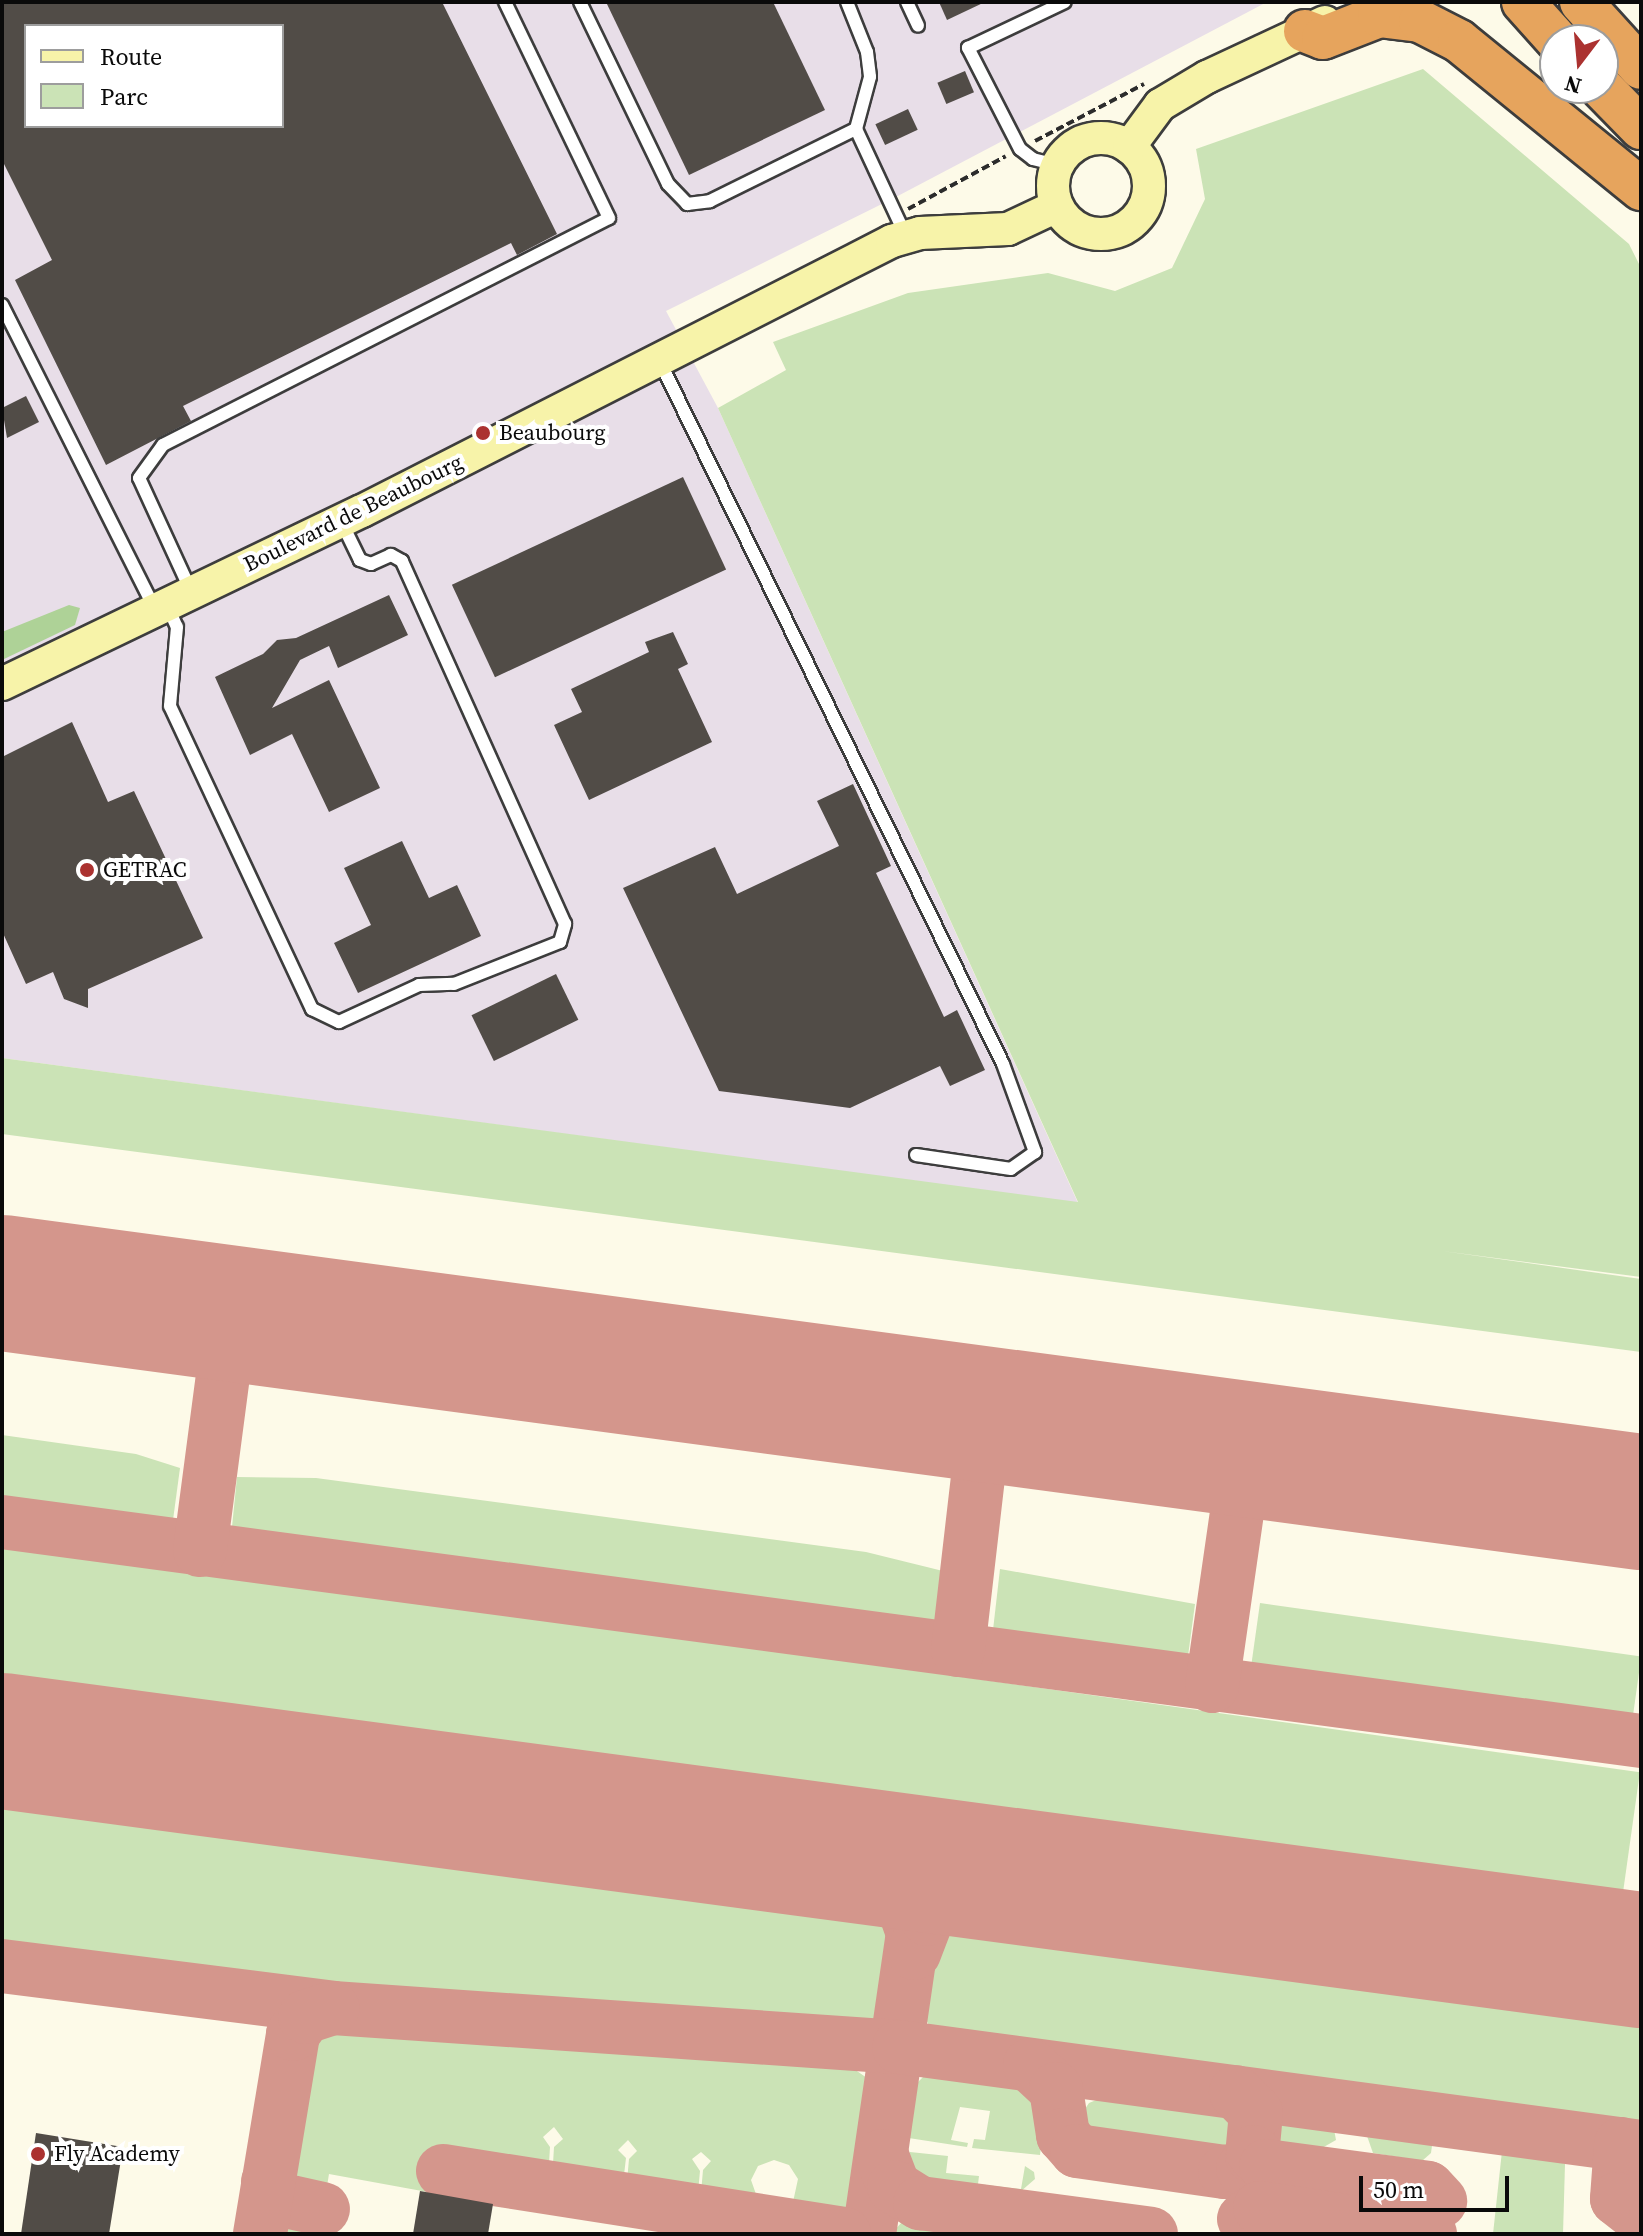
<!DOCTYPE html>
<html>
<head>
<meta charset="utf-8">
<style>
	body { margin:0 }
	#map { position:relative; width:1643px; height:2236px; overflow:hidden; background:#fdfae8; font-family:"Source Serif 4",serif }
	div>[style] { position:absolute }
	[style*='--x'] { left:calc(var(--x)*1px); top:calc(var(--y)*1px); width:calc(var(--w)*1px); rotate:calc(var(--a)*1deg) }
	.industrial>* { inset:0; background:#e8dee8 }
	.green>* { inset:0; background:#cbe3b6; transform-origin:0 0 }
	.forest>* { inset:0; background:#aed297 }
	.taxiway>* { height:54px; margin:-27px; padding:0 27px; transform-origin:27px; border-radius:27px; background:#d4968c }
	.runway>* { height:136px; margin:-68px; padding:0 68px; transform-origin:68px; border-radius:68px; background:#d4968c }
	.building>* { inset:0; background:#514c47; transform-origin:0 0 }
	.path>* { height:4px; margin-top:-2px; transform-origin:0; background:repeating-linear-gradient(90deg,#2c2c2c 0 8px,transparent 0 12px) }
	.roads { filter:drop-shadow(2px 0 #3d3d3d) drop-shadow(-2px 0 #3d3d3d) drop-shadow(0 2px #3d3d3d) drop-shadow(0 -2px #3d3d3d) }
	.lane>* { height:12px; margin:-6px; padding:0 6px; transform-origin:6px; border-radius:6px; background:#fff }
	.secondary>* { height:32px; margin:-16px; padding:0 16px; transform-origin:16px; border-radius:16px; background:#f7f3a9 }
	.secondary>.ring { margin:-16px; padding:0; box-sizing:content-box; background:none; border:32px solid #f7f3a9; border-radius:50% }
	.highway>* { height:42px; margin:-21px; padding:0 21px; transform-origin:21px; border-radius:21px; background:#e6a45d }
	.dots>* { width:22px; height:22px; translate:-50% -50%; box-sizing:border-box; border:4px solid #fff; border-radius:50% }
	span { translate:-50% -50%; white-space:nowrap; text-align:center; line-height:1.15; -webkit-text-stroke:8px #fff; paint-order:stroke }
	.poi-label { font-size:22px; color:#0a0a0a }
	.left { translate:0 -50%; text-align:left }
	.street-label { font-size:22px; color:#0a0a0a }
	.frame { position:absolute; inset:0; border:4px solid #0a0a0a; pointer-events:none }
	.legend { position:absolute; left:24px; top:24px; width:260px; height:104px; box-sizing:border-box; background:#fff; border:2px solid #9d9d9d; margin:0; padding:10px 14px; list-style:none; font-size:24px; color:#0a0a0a }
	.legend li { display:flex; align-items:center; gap:16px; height:40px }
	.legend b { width:40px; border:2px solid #9d9d9d }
	.north { position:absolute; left:1539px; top:24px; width:80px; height:80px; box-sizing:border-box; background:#fff; border:2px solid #9d9d9d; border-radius:50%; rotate:196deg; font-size:22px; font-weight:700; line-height:32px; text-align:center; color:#0a0a0a }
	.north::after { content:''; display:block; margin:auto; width:28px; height:36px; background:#ab3230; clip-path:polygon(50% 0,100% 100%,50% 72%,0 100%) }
	.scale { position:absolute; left:1359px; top:2176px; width:150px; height:36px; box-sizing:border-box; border:4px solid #0a0a0a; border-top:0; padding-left:10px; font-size:24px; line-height:28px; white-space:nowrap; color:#0a0a0a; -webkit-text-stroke:6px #fff; paint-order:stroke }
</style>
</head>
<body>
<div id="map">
	<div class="industrial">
		<i style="clip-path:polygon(evenodd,2px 2px,1267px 2px,894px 198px,666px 311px,718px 408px,1078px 1203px,2px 1058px,2px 2px,26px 26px,282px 26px,282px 126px,26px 126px,26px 26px)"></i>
	</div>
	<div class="green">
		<i style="clip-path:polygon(1423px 69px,1629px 244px,1641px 268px,1641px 1277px,1442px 1251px,1641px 1279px,1641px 1352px,2px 1134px,2px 1058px,1078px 1202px,718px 408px,786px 370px,773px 342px,908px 293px,1048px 273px,1115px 291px,1172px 268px,1205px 199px,1196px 149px)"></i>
		<i style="clip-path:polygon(2px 1435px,136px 1454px,180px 1468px,173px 1520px,2px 1499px)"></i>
		<i style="clip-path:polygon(237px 1477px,316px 1478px,866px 1552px,943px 1571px,937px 1623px,232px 1527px)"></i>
		<i style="left:2px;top:1542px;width:1654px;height:170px;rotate:8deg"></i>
		<i style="clip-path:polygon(1000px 1569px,1195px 1604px,1188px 1656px,993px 1630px)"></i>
		<i style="left:1260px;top:1603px;width:385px;height:63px;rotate:8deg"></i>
		<i style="clip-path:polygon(2px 1772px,849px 1887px,878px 1904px,894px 1927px,900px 1954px,895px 1998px,878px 2024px,851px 2033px,338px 1997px,2px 1954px)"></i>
		<i style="clip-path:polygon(1006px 1907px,1641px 1992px,1641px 2135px,951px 2041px,931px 2029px,922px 2012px,922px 1976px,929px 1951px,948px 1923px,985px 1908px)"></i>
		<i style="clip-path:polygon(329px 2019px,711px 2046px,854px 2069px,867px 2078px,874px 2094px,855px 2227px,778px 2217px,793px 2202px,798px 2179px,789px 2165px,774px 2160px,758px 2166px,751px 2180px,763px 2214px,700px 2204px,703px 2170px,711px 2161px,701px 2152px,692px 2159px,700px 2171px,697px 2203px,626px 2192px,629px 2159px,637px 2151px,628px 2140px,618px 2150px,626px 2158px,622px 2192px,552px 2180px,554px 2147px,563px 2139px,554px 2127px,543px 2137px,550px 2147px,548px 2180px,437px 2163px,436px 2175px,500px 2186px,493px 2204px,329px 2174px,325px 2198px,288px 2193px,283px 2182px,306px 2039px,316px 2024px)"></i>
		<i style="clip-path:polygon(924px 2076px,1024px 2082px,1045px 2113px,1040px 2155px,972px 2148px,974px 2139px,985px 2140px,990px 2111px,960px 2107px,951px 2140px,968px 2143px,967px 2147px,902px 2137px,914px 2086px)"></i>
		<i style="clip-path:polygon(1123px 2089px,1214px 2105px,1236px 2132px,1235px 2150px,1219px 2157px,1198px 2149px,1185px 2147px,1181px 2152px,1080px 2135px,1076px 2122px,1089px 2103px)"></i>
		<i style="clip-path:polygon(1290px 2112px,1332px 2119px,1336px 2140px,1322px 2148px,1280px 2142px,1274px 2133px,1277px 2120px)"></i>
		<i style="clip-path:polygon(1378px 2125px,1427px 2132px,1433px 2138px,1431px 2153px,1422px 2161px,1373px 2153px,1367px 2136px)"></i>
		<i style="clip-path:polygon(1516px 2143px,1565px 2164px,1563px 2234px,1493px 2234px,1502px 2151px)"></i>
		<i style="clip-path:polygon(910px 2152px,948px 2156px,946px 2173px,979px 2176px,978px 2184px,1021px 2189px,1025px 2166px,1034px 2172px,1035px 2179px,1012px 2199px,924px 2188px,913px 2184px,899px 2165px)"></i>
		<i style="clip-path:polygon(290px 2215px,316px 2220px,319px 2234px,277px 2234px,280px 2219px)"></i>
		<i style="clip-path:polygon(916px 2217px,923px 2218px,1032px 2234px,891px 2234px,902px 2222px)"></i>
	</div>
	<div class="forest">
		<i style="clip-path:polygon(69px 605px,80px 608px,75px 625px,2px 660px,2px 632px)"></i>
	</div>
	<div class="taxiway">
		<i style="--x:2;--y:1522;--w:1654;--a:7.61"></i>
		<i style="--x:200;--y:1550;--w:238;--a:-82.5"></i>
		<i style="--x:958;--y:1650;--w:237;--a:-83.4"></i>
		<i style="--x:1212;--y:1686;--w:238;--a:-81.8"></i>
		<i style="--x:820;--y:1850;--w:43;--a:14.7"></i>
		<i style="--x:862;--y:1861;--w:24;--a:33"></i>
		<i style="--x:882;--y:1874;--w:26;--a:50"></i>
		<i style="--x:899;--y:1894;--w:41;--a:70.3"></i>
		<i style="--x:913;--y:1933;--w:304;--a:98.3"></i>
		<i style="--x:914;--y:1953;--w:36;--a:-69"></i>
		<i style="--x:927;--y:1919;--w:34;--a:-47"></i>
		<i style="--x:950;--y:1894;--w:41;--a:-22.8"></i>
		<i style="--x:988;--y:1878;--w:46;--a:1.2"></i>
		<i style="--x:2;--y:1966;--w:334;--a:7.2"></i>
		<i style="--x:333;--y:2008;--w:567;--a:3.94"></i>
		<i style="--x:899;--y:2047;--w:749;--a:7.68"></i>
		<i style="--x:1030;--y:2065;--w:35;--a:43"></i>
		<i style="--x:1056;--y:2089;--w:47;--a:81.3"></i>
		<i style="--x:1063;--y:2135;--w:21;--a:49"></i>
		<i style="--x:1077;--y:2151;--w:149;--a:8.1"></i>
		<i style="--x:1225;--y:2172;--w:18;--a:-9"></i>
		<i style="--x:1243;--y:2169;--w:16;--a:-55"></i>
		<i style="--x:1252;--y:2156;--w:43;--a:-84.7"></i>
		<i style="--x:1256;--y:2113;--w:29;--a:-134"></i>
		<i style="--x:1621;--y:2144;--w:55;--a:94.2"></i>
		<i style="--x:1617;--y:2199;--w:31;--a:38"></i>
		<i style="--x:1253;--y:2152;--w:19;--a:47"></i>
		<i style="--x:1266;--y:2166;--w:163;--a:7.7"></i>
		<i style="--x:1428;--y:2188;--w:18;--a:47"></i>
		<i style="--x:882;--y:2156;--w:33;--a:69"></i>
		<i style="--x:894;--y:2187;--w:31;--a:32"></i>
		<i style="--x:920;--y:2203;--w:233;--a:7.6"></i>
		<i style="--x:443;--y:2171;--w:406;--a:8.9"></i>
		<i style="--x:268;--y:2182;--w:19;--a:62"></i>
		<i style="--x:277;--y:2199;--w:47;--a:12.3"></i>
		<i style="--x:1244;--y:2219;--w:19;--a:-35"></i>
		<i style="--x:1260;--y:2208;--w:172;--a:8.7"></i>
		<i style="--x:260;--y:2234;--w:203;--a:-80.6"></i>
		<i style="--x:293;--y:2034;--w:21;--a:-55"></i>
		<i style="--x:305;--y:2017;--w:29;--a:-18"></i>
	</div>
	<div class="runway">
		<i style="--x:2;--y:1283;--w:1654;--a:7.61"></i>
		<i style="--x:2;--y:1741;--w:1654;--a:7.61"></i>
	</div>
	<div class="building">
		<i style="clip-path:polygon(evenodd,2px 2px,442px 2px,557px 234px,517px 255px,511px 243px,183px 406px,191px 421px,106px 465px,15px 280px,52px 260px,2px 160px,2px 2px,26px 26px,282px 26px,282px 126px,26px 126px,26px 26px)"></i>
		<i style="clip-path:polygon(606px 2px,773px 2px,825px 110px,689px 175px)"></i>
		<i style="clip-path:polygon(939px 2px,985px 2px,947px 20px)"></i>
		<i style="left:965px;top:71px;width:23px;height:30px;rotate:67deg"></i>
		<i style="left:908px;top:109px;width:23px;height:36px;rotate:65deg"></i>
		<i style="clip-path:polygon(26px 396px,39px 422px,7px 438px,2px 408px)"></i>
		<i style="left:683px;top:477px;width:102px;height:255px;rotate:65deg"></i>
		<i style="clip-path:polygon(389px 595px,408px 635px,338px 668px,329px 646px,300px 660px,272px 708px,329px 680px,380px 788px,329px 812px,292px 734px,250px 755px,215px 677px,263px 654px,277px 640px,296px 638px)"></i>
		<i style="clip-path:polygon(673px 632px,688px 664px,678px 669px,712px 742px,589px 800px,554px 725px,582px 712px,571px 689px,649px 652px,645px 642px)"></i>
		<i style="clip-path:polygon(72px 722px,108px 802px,134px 791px,203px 938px,88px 989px,88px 1008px,64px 999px,53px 972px,26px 984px,2px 931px,2px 757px)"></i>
		<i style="clip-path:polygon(853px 784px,891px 866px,876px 873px,944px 1017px,957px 1010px,985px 1070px,950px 1086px,940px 1066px,850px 1108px,719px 1091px,623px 888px,715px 847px,737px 894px,839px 846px,817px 801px)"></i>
		<i style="clip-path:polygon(402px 841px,429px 898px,457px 885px,481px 936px,358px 993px,334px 943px,371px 925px,344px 868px)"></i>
		<i style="left:556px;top:974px;width:51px;height:94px;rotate:64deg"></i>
		<i style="clip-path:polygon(36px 2133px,123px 2147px,109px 2234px,21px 2234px)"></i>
		<i style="clip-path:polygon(420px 2191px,493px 2204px,488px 2234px,413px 2234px)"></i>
	</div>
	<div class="path">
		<i style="--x:1035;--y:141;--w:123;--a:-27.6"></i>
		<i style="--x:908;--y:209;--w:111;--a:-28.4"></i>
	</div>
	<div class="roads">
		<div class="lane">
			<i style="--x:580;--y:2;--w:202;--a:64.2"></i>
			<i style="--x:668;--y:184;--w:28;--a:46"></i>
			<i style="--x:687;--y:204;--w:23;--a:-7"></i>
			<i style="--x:710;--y:201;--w:163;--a:-26.3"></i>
			<i style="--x:847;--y:2;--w:54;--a:68.2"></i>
			<i style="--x:867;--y:52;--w:25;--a:83"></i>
			<i style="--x:870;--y:77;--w:54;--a:105.1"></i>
			<i style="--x:856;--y:129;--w:118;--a:65"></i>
			<i style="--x:907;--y:2;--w:26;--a:65"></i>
			<i style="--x:1057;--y:165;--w:25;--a:-166"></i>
			<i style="--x:1033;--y:159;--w:16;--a:-142"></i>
			<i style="--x:1020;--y:149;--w:114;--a:-117.2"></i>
			<i style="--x:968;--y:48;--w:107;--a:-25.4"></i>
			<i style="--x:2;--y:305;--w:340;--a:63.3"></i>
			<i style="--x:660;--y:362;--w:781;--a:63.96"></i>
			<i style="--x:1003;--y:1064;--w:94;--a:70"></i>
			<i style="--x:1035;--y:1152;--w:29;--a:145"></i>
			<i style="--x:1011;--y:1169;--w:96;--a:-171.6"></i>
			<i style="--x:191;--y:591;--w:124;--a:-114.7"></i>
			<i style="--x:139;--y:478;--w:41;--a:-54"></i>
			<i style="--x:163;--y:445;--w:500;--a:-26.97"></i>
			<i style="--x:609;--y:218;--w:240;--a:-115.7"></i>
			<i style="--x:167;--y:605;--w:24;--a:66"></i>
			<i style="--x:177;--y:627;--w:79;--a:95.1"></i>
			<i style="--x:170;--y:706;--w:335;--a:64.9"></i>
			<i style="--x:312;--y:1009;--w:30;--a:26"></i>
			<i style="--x:339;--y:1022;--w:88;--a:-24.8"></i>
			<i style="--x:419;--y:985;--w:35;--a:-2"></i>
			<i style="--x:454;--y:984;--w:114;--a:-21.6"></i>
			<i style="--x:560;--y:942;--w:19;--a:-74"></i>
			<i style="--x:565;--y:924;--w:398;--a:-114.2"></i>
			<i style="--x:402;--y:561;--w:13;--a:-151"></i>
			<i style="--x:391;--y:555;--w:22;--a:156"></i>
			<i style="--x:371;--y:564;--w:12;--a:-160"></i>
			<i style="--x:360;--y:560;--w:43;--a:-116"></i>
		</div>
		<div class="secondary">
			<i class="ring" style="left:1053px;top:138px;width:64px;height:64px"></i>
			<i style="--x:1129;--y:147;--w:52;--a:-53.6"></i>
			<i style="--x:1160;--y:105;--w:55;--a:-30.8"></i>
			<i style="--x:1207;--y:77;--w:130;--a:-25"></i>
			<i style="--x:2;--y:684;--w:399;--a:-25.7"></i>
			<i style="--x:362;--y:511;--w:595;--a:-27"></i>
			<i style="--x:892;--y:241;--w:29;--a:-16"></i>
			<i style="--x:920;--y:233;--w:88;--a:-2.6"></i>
			<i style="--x:1008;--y:229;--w:54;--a:-25.1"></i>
		</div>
		<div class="highway">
			<i style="--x:1523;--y:2;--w:51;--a:48.2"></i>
			<i style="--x:1581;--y:2;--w:89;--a:47.7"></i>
			<i style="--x:1305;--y:31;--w:19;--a:21"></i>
			<i style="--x:1323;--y:38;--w:60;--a:-21.4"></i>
			<i style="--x:1379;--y:16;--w:41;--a:7"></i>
			<i style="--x:1420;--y:21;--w:44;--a:27.1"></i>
			<i style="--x:1459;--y:41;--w:235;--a:39.1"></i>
			<i style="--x:1602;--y:88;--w:56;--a:45.7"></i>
		</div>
	</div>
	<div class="dots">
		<i style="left:483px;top:433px;background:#ab3230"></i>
		<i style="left:87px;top:870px;background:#ab3230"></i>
		<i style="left:38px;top:2154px;background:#ab3230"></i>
	</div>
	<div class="poi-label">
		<span class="left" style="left:499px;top:433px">Beaubourg</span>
		<span class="left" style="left:103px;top:870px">GETRAC</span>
		<span class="left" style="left:54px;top:2154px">Fly Academy</span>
	</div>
	<div class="street-label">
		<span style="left:353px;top:513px;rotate:-26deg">Boulevard de Beaubourg</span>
	</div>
	<div class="frame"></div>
	<ul class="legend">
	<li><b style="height:10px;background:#f7f3a9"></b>Route</li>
	<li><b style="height:22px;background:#cbe3b6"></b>Parc</li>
	</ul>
	<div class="north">N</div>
	<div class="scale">50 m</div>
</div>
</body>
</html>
